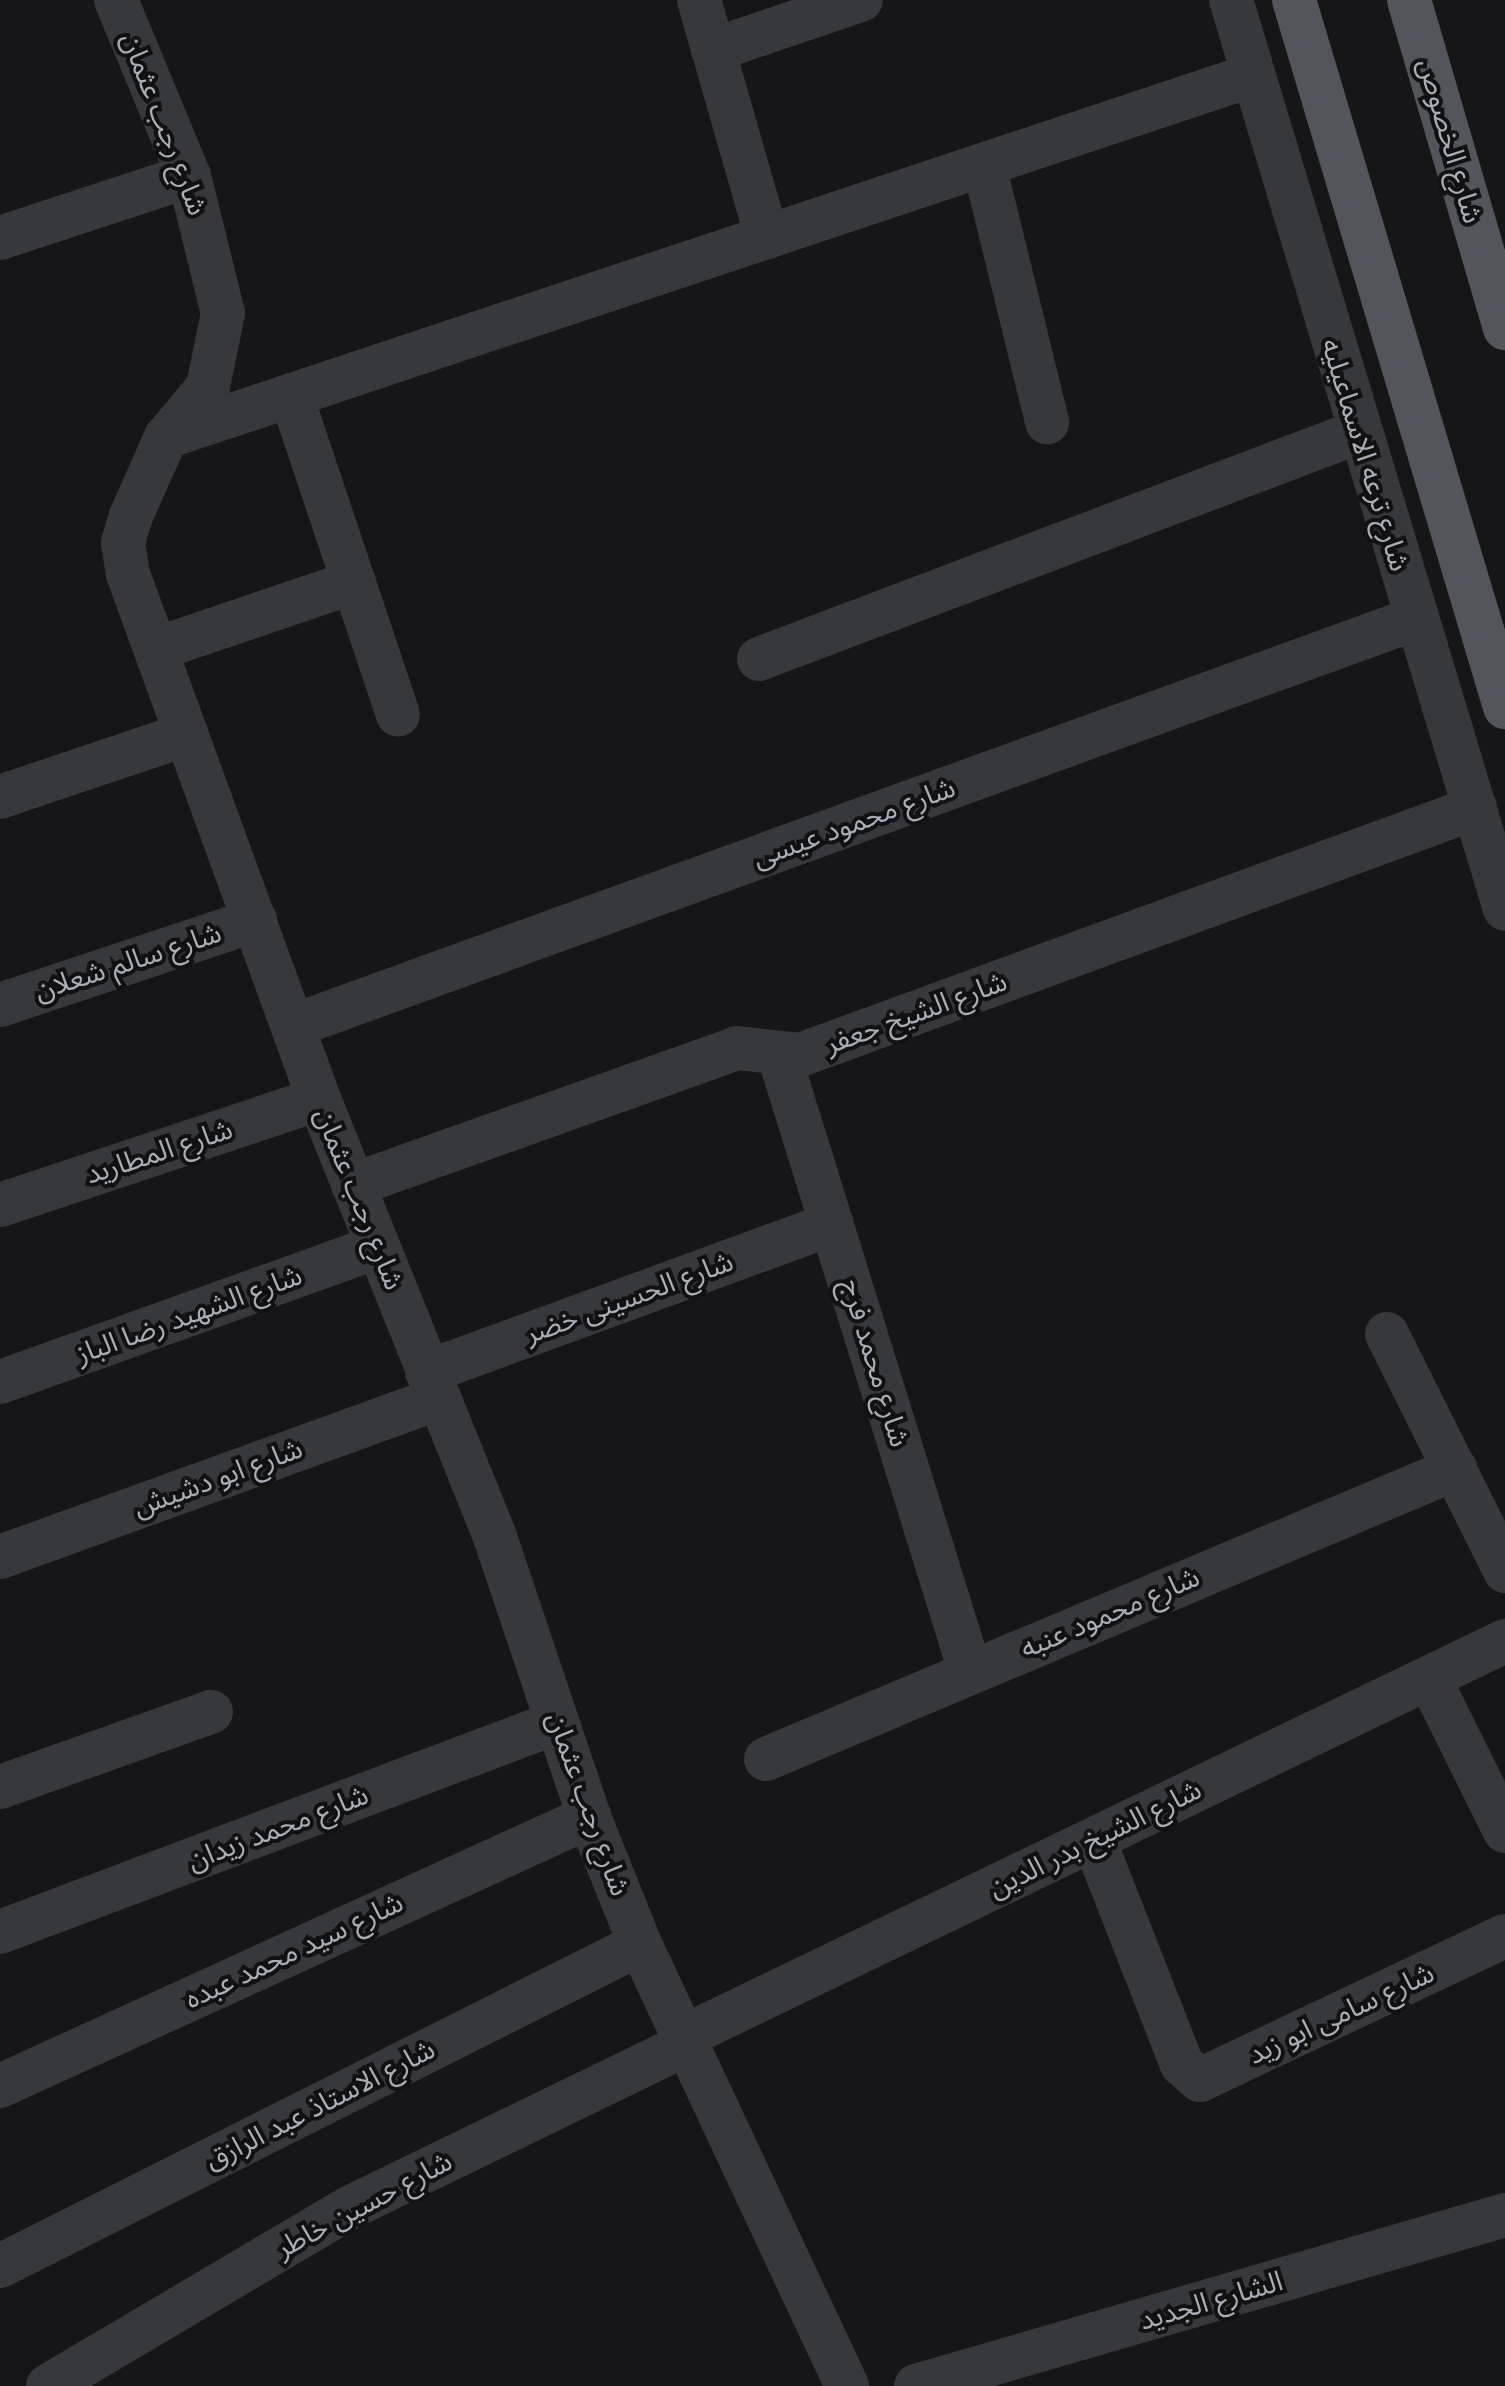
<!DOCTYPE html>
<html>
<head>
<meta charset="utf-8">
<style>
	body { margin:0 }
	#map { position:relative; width:1505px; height:2386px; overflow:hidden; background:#161618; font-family:Raleway,"Noto Sans Arabic",sans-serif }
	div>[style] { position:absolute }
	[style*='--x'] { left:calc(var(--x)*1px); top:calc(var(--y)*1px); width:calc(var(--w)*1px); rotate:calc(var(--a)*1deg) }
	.minor>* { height:44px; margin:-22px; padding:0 22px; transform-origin:22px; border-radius:22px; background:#37383d }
	.major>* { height:44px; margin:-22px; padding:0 22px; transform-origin:22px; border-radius:22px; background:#53555c }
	span { translate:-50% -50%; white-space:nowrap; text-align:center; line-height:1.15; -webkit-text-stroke:8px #111113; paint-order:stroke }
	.street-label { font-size:28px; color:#a8adb8 }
</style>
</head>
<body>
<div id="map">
	<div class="minor">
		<i style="--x:116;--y:0;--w:191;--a:67.5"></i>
		<i style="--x:189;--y:176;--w:141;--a:76.1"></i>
		<i style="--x:223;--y:313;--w:76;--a:101.5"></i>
		<i style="--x:208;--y:387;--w:65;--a:130"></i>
		<i style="--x:166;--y:437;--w:86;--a:113.9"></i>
		<i style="--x:131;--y:516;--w:28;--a:107"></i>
		<i style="--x:123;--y:543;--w:31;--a:81"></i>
		<i style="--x:128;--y:574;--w:559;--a:70.01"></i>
		<i style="--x:319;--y:1099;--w:472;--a:68.1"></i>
		<i style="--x:495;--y:1537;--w:295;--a:71.4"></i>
		<i style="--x:589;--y:1817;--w:137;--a:68.1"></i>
		<i style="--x:640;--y:1944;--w:488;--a:64.9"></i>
		<i style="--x:699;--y:0;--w:247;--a:74"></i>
		<i style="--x:1231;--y:0;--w:949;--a:73.23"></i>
		<i style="--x:713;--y:50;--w:156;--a:-18.7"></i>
		<i style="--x:984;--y:165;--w:265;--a:76.2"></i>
		<i style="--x:0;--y:238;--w:199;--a:-18.2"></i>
		<i style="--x:291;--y:395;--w:337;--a:71.5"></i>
		<i style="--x:166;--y:437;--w:1146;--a:-18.42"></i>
		<i style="--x:156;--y:649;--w:209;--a:-18.7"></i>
		<i style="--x:759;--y:659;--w:641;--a:-20.75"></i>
		<i style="--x:0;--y:797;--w:197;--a:-18.6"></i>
		<i style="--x:0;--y:1005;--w:269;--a:-18.4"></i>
		<i style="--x:293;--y:1026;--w:1193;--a:-19.95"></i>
		<i style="--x:779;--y:1055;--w:645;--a:72.77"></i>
		<i style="--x:353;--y:1185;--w:408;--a:-19.6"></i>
		<i style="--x:737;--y:1048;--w:63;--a:6.3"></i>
		<i style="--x:800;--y:1055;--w:719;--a:-20.1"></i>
		<i style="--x:0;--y:1205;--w:336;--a:-18.4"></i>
		<i style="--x:1387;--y:1334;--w:265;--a:63.5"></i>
		<i style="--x:427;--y:1372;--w:431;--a:-20.1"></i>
		<i style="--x:0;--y:1382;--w:401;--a:-19.7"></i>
		<i style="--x:0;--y:1557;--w:464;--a:-19.9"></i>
		<i style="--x:1429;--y:1678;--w:171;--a:63.6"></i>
		<i style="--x:766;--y:1759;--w:748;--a:-22.83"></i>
		<i style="--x:0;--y:1787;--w:224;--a:-19.6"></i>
		<i style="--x:1094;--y:1840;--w:241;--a:68.6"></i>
		<i style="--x:1182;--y:2064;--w:24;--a:42"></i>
		<i style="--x:1200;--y:2080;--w:337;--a:-25.3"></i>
		<i style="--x:0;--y:1932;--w:593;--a:-20.64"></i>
		<i style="--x:685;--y:2036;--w:910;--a:-25.72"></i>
		<i style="--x:0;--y:2086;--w:648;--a:-24.55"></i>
		<i style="--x:0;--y:2266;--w:716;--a:-26.71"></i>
		<i style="--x:48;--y:2386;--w:352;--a:-30.6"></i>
		<i style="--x:351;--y:2207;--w:376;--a:-25.9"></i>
		<i style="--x:916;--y:2386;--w:613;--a:-16.19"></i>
	</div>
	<div class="major">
		<i style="--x:1294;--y:0;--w:738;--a:73.38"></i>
		<i style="--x:1409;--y:0;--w:342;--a:73.7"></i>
	</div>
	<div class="street-label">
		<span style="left:164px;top:124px;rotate:69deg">شارع رجب عثمان</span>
		<span style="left:1450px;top:141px;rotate:74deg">شارع الخصوص</span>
		<span style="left:1365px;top:455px;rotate:73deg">شارع ترعه الاسماعيليه</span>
		<span style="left:854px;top:823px;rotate:-20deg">شارع محمود عيسى</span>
		<span style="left:128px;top:962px;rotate:-18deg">شارع سالم شعلان</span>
		<span style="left:916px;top:1013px;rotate:-20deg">شارع الشيخ جعفر</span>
		<span style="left:159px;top:1152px;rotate:-18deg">شارع المطاريد</span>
		<span style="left:359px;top:1199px;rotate:68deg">شارع رجب عثمان</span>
		<span style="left:629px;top:1298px;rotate:-20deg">شارع الحسينى خضر</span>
		<span style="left:189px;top:1315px;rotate:-20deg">شارع الشهيد رضا الباز</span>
		<span style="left:875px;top:1363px;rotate:73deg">شارع محمد فرج</span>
		<span style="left:218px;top:1478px;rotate:-20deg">شارع ابو دشيش</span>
		<span style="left:1110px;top:1613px;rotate:-23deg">شارع محمود عنبه</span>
		<span style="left:588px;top:1804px;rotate:70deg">شارع رجب عثمان</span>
		<span style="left:278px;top:1828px;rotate:-21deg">شارع محمد زيدان</span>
		<span style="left:1095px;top:1839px;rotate:-26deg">شارع الشيخ بدر الدين</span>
		<span style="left:294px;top:1951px;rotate:-25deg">شارع سيد محمد عبده</span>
		<span style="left:1341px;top:2014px;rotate:-25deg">شارع سامى ابو زيد</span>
		<span style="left:320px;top:2105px;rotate:-27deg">شارع الاستاذ عبد الرازق</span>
		<span style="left:364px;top:2205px;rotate:-28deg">شارع حسين خاطر</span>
		<span style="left:1211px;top:2301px;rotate:-16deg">الشارع الجديد</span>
	</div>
</div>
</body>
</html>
